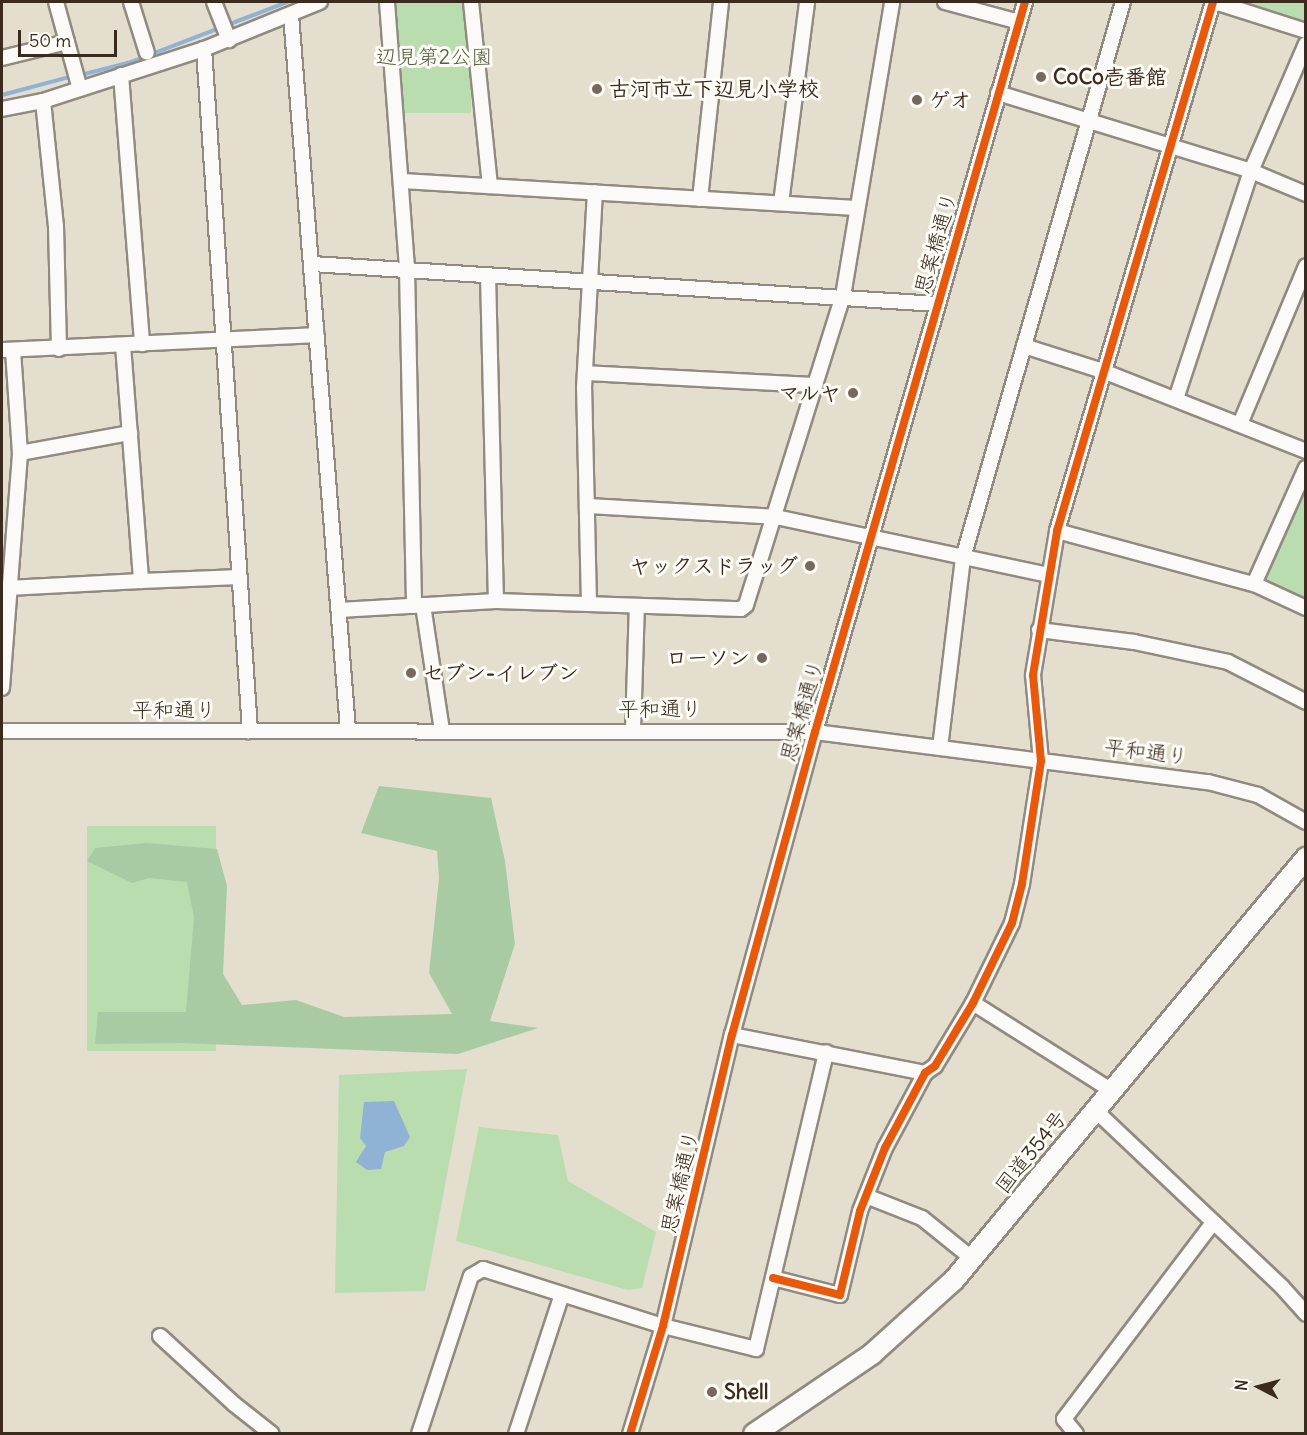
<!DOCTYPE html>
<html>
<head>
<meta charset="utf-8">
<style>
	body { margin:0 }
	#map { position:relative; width:1307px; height:1435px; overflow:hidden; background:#e4dece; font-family:Delius,"Klee One",sans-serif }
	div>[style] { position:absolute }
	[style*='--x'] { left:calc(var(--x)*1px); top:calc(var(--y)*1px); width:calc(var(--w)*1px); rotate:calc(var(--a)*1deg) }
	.green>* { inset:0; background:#b9ddaf; transform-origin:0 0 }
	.forest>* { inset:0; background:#a9cba3 }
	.water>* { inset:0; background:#90b2d4 }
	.stream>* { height:4px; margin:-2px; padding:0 2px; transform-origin:2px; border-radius:2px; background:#90b2d4 }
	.roads { filter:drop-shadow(2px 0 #908a80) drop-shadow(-2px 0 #908a80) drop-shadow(0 2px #908a80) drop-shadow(0 -2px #908a80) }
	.minor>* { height:14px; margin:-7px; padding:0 7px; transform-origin:7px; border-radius:7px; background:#fbfaf8 }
	.highway>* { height:20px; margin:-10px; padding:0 10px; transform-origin:10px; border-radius:10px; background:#fbfaf8 }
	.cycleway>* { height:8px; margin:-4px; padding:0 4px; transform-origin:4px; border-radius:4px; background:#e8590c }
	.dots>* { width:16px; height:16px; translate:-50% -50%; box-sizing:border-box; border:3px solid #fdfcf7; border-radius:50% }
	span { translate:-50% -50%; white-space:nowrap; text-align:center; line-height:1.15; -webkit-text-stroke:6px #fdfcf7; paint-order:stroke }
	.park-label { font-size:21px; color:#565f42 }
	.poi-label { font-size:21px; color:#3b2a1e; font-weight:700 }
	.left { translate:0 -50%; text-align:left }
	.right { translate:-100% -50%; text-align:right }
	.street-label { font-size:21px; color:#3b2a1e }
	.frame { position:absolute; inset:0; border:3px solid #3b2a1e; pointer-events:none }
	.north { position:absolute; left:1229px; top:1357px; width:60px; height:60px; -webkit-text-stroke:4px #fdfcf7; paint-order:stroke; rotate:276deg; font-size:16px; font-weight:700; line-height:24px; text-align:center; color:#3b2a1e }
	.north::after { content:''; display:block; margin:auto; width:21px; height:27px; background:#3b2a1e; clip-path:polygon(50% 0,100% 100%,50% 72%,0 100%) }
	.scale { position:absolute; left:18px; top:30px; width:99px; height:27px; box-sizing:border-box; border:3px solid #3b2a1e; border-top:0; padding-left:8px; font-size:18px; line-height:21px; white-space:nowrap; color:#3b2a1e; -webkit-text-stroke:4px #fdfcf7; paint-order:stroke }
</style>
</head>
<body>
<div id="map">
	<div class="green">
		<i style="left:387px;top:2px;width:84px;height:111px"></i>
		<i style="clip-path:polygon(1215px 2px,1305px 2px,1305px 31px)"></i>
		<i style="clip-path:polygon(1305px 468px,1305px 608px,1254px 584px)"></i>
		<i style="left:87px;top:826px;width:129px;height:225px"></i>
		<i style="clip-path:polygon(467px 1069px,425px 1291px,335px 1293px,339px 1075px)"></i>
		<i style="clip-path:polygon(479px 1127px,558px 1135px,568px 1181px,656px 1232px,642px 1288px,628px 1290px,456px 1241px)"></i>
	</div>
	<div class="forest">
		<i style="clip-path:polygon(379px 786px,491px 798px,505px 861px,515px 944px,490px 1021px,538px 1028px,458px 1054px,183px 1043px,95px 1044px,98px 1012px,186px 1012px,194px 917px,187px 882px,149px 878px,132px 883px,87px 861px,95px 848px,146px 843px,217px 849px,227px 886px,223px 974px,242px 1005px,296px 1000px,344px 1017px,452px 1014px,429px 973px,439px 878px,437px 851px,361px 833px)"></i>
	</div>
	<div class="water">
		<i style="clip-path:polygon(394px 1101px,410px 1137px,404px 1146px,385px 1152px,381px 1169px,367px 1170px,356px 1162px,366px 1146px,360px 1138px,364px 1102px)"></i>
	</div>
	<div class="stream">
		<i style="--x:81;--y:75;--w:52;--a:-14.6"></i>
		<i style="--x:131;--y:62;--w:167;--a:-21"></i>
		<i style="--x:2;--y:95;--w:73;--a:-15"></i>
	</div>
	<div class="roads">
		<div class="minor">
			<i style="--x:56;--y:2;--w:90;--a:74.6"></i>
			<i style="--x:131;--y:2;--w:53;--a:72.6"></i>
			<i style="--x:214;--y:2;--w:41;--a:68.5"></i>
			<i style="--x:387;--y:2;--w:268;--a:85.7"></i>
			<i style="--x:407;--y:269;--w:337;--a:88.8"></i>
			<i style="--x:471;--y:2;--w:185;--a:84.1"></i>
			<i style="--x:945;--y:2;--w:77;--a:15.1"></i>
			<i style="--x:1215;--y:2;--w:96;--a:17.7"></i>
			<i style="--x:291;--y:15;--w:717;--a:85.44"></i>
			<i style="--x:204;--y:49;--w:684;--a:86.14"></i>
			<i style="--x:2;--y:58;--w:67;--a:-13.8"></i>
			<i style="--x:121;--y:75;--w:270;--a:85.5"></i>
			<i style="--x:998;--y:93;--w:265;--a:17.1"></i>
			<i style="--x:1251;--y:171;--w:60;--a:22.7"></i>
			<i style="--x:43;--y:101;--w:126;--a:84.1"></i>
			<i style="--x:56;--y:226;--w:123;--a:88.6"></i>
			<i style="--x:2;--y:109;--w:42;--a:-11"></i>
			<i style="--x:43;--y:101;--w:169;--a:-17.9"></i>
			<i style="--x:204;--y:49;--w:125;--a:-22.1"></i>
			<i style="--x:401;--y:181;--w:457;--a:3.4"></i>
			<i style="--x:700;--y:199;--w:198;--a:-83.9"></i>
			<i style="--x:781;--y:203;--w:203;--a:-82.6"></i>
			<i style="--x:312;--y:264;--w:626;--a:3.66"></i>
			<i style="--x:488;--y:275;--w:326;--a:88.6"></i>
			<i style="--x:123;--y:345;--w:237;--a:85.6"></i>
			<i style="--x:141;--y:581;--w:99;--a:-2.3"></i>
			<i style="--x:1024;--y:346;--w:83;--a:17.6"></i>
			<i style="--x:1103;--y:371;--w:218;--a:21.5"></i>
			<i style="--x:2;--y:350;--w:315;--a:-2.7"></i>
			<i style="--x:585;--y:373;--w:231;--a:3"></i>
			<i style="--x:1176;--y:399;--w:240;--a:-71.8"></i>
			<i style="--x:1251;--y:171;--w:138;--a:-66.6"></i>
			<i style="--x:1240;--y:424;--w:171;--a:-67.3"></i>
			<i style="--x:20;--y:453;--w:112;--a:-10.3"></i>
			<i style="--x:587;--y:506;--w:189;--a:3.3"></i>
			<i style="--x:776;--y:517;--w:278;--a:12"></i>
			<i style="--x:1057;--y:531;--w:204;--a:15.1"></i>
			<i style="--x:1254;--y:584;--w:57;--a:24.8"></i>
			<i style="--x:1254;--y:584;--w:127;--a:-65.9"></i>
			<i style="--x:8;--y:588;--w:133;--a:-3"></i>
			<i style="--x:589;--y:604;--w:216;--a:-91.3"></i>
			<i style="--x:584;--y:388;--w:196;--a:-86.8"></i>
			<i style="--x:423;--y:605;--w:127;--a:81.4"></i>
			<i style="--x:339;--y:610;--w:157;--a:-3.3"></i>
			<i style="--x:496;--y:601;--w:245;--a:1.9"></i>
			<i style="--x:741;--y:609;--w:6;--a:-39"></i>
			<i style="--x:746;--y:605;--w:324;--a:-72.6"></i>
			<i style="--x:843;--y:296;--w:298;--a:-80.5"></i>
			<i style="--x:1039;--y:630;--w:96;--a:7.2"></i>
			<i style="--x:1134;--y:642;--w:96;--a:12"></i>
			<i style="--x:1228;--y:662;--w:88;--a:27.1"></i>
			<i style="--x:2;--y:688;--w:236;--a:-85.6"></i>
			<i style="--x:20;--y:453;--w:103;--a:-93.9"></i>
			<i style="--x:633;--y:730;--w:124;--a:-88.2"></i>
			<i style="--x:2;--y:731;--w:813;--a:0.07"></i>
			<i style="--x:815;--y:732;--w:396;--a:7.3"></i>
			<i style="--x:1208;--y:782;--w:52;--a:14.6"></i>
			<i style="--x:1258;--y:795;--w:55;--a:29.4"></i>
			<i style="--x:940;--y:748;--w:191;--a:-83.1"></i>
			<i style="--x:963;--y:558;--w:579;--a:-73.95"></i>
			<i style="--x:973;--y:1003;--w:165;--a:32.3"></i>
			<i style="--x:732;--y:1035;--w:197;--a:11.1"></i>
			<i style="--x:1096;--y:1111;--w:256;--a:43.4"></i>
			<i style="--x:1282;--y:1287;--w:36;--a:48"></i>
			<i style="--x:866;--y:1196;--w:60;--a:21.4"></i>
			<i style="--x:922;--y:1218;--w:67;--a:38.9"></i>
			<i style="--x:773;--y:1278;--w:69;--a:14.2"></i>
			<i style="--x:840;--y:1295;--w:86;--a:-76.6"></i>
			<i style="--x:860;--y:1211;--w:68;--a:-68.4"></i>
			<i style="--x:885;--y:1148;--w:85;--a:-61.9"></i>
			<i style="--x:925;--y:1073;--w:12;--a:-35"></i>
			<i style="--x:935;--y:1066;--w:74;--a:-58.9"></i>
			<i style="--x:973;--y:1003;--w:89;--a:-64"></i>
			<i style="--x:1012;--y:923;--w:40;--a:-75.6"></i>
			<i style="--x:1022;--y:884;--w:124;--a:-81.2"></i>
			<i style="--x:1041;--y:761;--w:86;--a:-95.3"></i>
			<i style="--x:1033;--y:675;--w:146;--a:-80.5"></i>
			<i style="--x:1057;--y:531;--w:552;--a:-73.57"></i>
			<i style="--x:160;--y:1336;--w:100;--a:42.6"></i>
			<i style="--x:234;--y:1404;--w:48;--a:38.3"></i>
			<i style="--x:419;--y:1434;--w:166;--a:-71.8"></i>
			<i style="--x:471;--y:1276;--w:14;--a:-30"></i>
			<i style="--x:483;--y:1269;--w:189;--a:17.6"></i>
			<i style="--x:663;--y:1326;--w:96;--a:13.9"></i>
			<i style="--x:756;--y:1349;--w:305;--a:-76.7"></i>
			<i style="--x:516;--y:1434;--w:147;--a:-71.8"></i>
			<i style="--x:630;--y:1434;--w:113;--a:-73"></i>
			<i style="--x:663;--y:1326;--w:299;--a:-76.7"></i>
			<i style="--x:732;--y:1035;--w:314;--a:-74.7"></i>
			<i style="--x:815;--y:732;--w:760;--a:-73.95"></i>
			<i style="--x:1076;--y:1434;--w:19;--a:-129"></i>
			<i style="--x:1064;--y:1419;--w:246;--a:-52.8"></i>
		</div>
		<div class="highway">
			<i style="--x:754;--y:1434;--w:143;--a:-34.1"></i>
			<i style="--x:872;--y:1354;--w:110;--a:-42.1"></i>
			<i style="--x:954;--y:1280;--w:550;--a:-50.17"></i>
		</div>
	</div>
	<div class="cycleway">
		<i style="--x:773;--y:1278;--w:69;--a:14.2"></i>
		<i style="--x:840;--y:1295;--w:86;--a:-76.6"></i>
		<i style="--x:860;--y:1211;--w:68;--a:-68.4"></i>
		<i style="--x:885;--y:1148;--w:85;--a:-61.9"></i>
		<i style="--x:925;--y:1073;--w:12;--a:-35"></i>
		<i style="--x:935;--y:1066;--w:74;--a:-58.9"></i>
		<i style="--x:973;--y:1003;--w:89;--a:-64"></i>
		<i style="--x:1012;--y:923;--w:40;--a:-75.6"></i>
		<i style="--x:1022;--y:884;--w:124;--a:-81.2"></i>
		<i style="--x:1041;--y:761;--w:86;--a:-95.3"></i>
		<i style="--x:1033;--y:675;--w:146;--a:-80.5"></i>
		<i style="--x:1057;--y:531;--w:552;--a:-73.57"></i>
		<i style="--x:630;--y:1434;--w:113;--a:-73"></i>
		<i style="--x:663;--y:1326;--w:299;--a:-76.7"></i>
		<i style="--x:732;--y:1035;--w:314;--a:-74.7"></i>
		<i style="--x:815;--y:732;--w:760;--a:-73.95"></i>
	</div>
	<div class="dots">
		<i style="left:1041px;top:77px;background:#76695c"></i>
		<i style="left:597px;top:89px;background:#76695c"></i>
		<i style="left:917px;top:100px;background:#76695c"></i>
		<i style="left:853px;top:393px;background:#76695c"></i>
		<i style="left:810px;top:566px;background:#76695c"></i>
		<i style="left:762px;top:658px;background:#76695c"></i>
		<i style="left:411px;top:673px;background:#76695c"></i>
		<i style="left:712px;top:1392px;background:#76695c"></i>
	</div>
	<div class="park-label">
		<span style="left:434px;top:57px">辺見第2公園</span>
	</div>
	<div class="poi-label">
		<span class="left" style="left:1053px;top:77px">CoCo壱番館</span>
		<span class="left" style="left:609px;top:89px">古河市立下辺見小学校</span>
		<span class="left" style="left:929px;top:100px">ゲオ</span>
		<span class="right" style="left:841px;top:393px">マルヤ</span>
		<span class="right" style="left:798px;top:566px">ヤックスドラッグ</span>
		<span class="right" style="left:750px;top:658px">ローソン</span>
		<span class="left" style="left:423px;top:673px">セブン-イレブン</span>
		<span class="left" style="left:724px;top:1392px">Shell</span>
	</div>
	<div class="street-label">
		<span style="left:936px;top:243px;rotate:-74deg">思案橋通り</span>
		<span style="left:660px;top:709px">平和通り</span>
		<span style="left:174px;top:710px">平和通り</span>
		<span style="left:802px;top:711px;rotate:-74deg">思案橋通り</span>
		<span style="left:1146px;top:752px;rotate:7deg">平和通り</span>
		<span style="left:1031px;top:1152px;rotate:-51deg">国道354号</span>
		<span style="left:680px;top:1182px;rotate:-77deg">思案橋通り</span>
	</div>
	<div class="frame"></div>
	<div class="north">N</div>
	<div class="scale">50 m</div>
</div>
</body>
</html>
